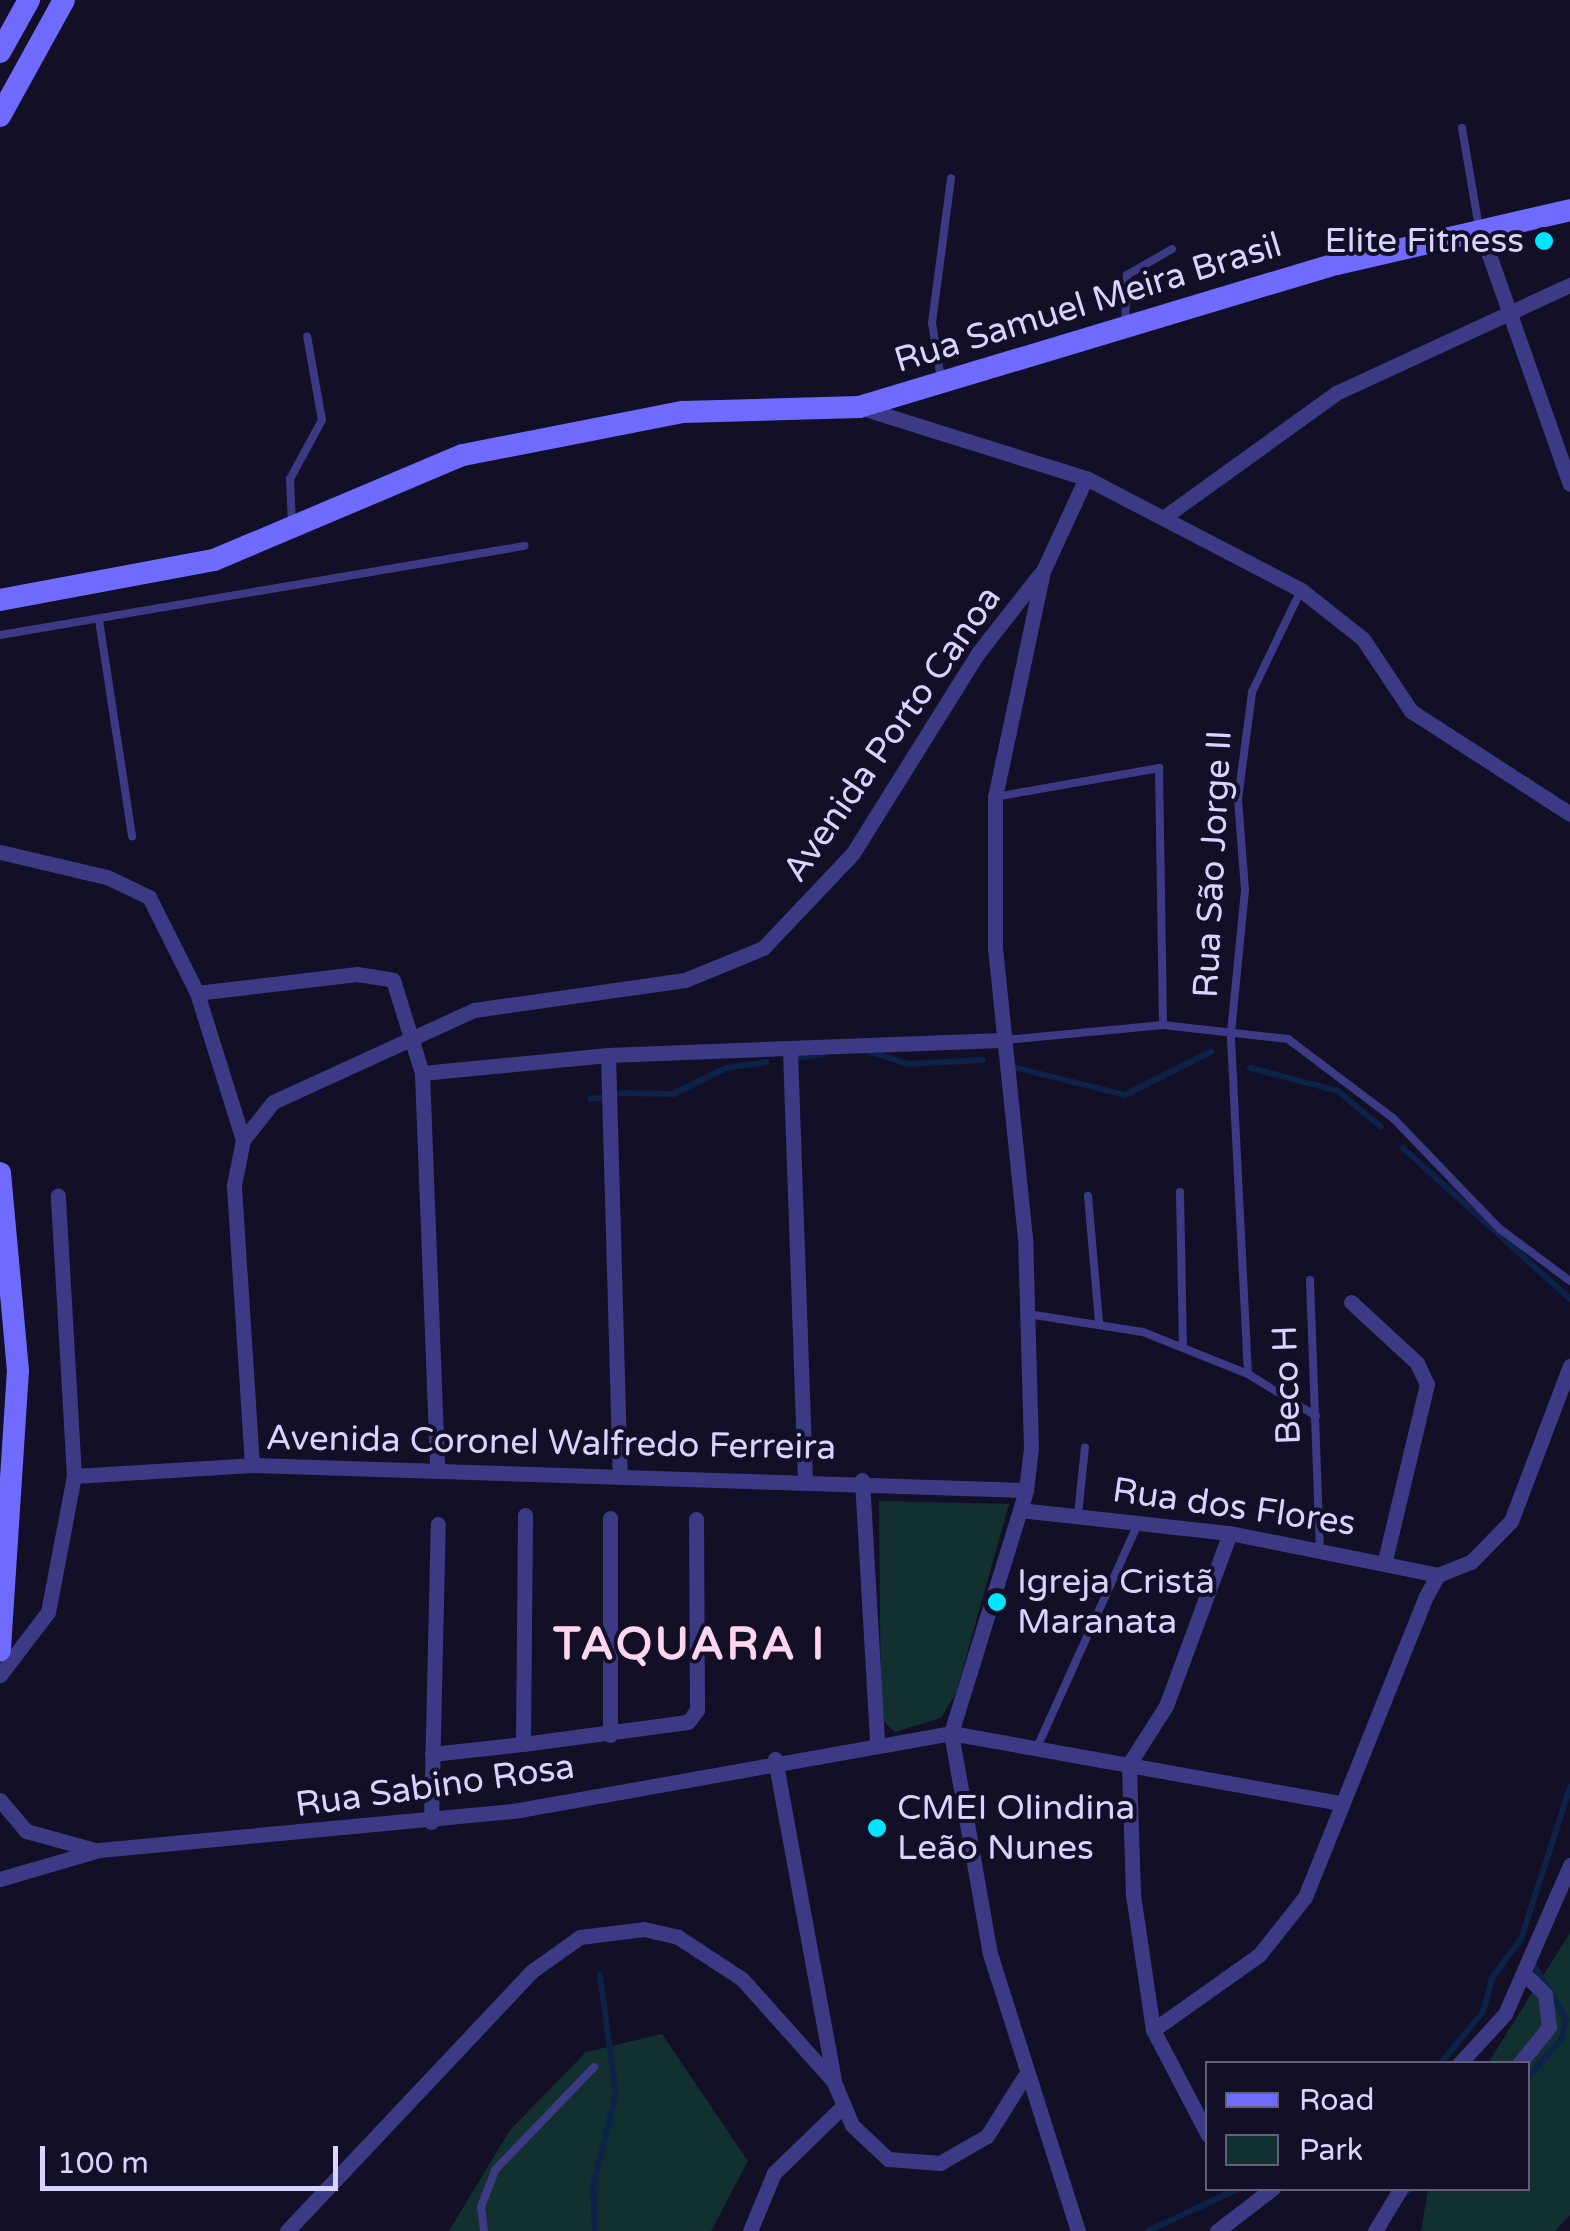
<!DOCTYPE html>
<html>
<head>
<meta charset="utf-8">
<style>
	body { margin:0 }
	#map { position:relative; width:1570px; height:2231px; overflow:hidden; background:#130f26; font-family:"Varela Round",sans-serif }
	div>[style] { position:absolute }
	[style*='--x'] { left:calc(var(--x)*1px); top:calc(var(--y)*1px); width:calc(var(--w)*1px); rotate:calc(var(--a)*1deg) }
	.green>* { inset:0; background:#12302f }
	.stream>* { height:6px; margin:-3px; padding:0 3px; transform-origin:3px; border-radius:3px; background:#0c2248 }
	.lane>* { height:8px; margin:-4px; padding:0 4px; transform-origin:4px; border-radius:4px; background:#3d3a85 }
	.street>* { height:15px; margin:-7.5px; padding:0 7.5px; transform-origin:7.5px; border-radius:7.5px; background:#3d3a85 }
	.secondary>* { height:22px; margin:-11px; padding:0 11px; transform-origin:11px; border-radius:11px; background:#6f6bff }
	.dots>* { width:28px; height:28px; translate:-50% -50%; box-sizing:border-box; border:5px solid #130f26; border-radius:50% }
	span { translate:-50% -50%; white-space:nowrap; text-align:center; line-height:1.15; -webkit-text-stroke:8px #130f26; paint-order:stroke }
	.poi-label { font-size:35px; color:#d9d4ff }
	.right { translate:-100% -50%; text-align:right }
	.left { translate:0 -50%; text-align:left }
	.street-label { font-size:35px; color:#d9d4ff }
	.district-label { font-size:45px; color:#ffd6f0; font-weight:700; letter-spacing:2.5px }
	.legend { position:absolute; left:1205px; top:2061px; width:325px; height:130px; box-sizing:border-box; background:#130f26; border:2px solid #625e7d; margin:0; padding:12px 18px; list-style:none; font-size:30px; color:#d9d4ff }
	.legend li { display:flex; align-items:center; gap:20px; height:50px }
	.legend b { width:50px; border:2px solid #625e7d }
	.scale { position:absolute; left:40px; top:2146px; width:298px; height:45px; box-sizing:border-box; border:5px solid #d9d4ff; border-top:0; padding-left:12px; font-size:30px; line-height:35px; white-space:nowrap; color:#d9d4ff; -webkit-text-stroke:8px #130f26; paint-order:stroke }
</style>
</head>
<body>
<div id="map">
	<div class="green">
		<i style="clip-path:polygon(879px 1501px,1009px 1504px,956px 1693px,941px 1718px,895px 1732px,881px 1719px)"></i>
		<i style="clip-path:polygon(1570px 1933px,1570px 2215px,1555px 2231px,1421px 2231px,1428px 2189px,1528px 2188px,1528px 2064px,1488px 2063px)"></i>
		<i style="clip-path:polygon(662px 2034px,748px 2161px,711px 2231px,449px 2231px,510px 2130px,586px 2052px)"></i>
	</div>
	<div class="stream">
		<i style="--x:865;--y:1050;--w:45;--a:18"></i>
		<i style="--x:908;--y:1064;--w:75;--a:-3.1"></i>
		<i style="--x:795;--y:1058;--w:28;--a:-8"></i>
		<i style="--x:1013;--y:1067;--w:115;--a:14"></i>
		<i style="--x:1125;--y:1095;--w:97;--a:-26.8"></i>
		<i style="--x:1250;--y:1068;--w:91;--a:14.6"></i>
		<i style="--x:1338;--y:1091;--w:56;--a:39.9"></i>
		<i style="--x:620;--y:1093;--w:53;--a:1.1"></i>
		<i style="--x:673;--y:1094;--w:59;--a:-26.1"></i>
		<i style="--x:726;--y:1068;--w:41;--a:-8.3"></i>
		<i style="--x:590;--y:1099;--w:16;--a:-7"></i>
		<i style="--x:1403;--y:1148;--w:225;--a:42.1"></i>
		<i style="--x:1440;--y:2064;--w:67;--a:-50.4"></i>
		<i style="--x:1483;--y:2012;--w:35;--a:-75"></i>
		<i style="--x:1492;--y:1978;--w:49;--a:-53.4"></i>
		<i style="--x:1521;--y:1939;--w:160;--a:-72.1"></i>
		<i style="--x:1528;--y:2077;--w:51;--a:-48.2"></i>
		<i style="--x:1562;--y:2039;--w:20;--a:-79"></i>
		<i style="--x:1566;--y:2019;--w:64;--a:-121"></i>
		<i style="--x:1400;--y:2199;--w:16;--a:-45"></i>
		<i style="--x:595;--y:2231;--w:44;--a:-92.6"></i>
		<i style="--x:593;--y:2187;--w:96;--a:-76.1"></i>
		<i style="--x:616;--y:2094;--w:120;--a:-97.7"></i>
		<i style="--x:1148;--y:2231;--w:102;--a:-25.1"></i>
	</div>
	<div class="lane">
		<i style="--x:1462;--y:128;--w:100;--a:80.3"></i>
		<i style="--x:1125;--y:323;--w:48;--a:-87.6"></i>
		<i style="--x:1127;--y:275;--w:52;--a:-30"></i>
		<i style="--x:941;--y:379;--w:57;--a:-99.1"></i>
		<i style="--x:932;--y:323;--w:146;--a:-82.5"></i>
		<i style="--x:292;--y:524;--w:45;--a:-92.5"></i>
		<i style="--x:290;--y:479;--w:67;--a:-61.5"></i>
		<i style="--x:322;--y:420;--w:85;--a:-100.1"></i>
		<i style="--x:99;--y:620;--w:219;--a:81.3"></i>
		<i style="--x:0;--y:635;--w:532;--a:-9.64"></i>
		<i style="--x:995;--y:797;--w:167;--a:-10"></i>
		<i style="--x:1159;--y:768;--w:257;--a:89.1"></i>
		<i style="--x:1005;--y:1040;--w:159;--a:-5.4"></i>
		<i style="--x:1163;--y:1025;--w:126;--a:6.4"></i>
		<i style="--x:1288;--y:1039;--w:131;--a:37"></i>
		<i style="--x:1393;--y:1118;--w:154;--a:46.1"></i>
		<i style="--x:1500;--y:1229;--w:87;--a:36.6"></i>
		<i style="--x:1180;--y:1192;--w:155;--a:88.9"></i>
		<i style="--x:1088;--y:1196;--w:127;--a:85"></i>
		<i style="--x:1310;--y:1280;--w:268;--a:87.9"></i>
		<i style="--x:1028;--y:1314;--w:116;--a:8.9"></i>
		<i style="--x:1143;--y:1332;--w:113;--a:21.8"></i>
		<i style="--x:1248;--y:1374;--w:80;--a:31.7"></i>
		<i style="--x:1248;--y:1374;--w:341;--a:-92.9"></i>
		<i style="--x:1231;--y:1033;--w:144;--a:-84.4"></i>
		<i style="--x:1245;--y:890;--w:91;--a:-94.4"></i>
		<i style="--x:1238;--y:799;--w:108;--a:-82.5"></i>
		<i style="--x:1252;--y:692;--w:113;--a:-64.3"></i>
		<i style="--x:1078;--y:1515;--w:68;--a:-84.1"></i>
		<i style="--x:1039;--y:1743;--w:240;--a:-65.7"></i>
		<i style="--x:484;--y:2231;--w:24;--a:-97"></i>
		<i style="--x:481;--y:2207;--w:40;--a:-69"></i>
		<i style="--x:495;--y:2170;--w:143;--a:-46.1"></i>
	</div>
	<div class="street">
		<i style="--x:1480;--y:229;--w:270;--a:70.6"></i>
		<i style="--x:859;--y:407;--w:238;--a:17.4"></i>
		<i style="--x:1086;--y:478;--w:242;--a:27.5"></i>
		<i style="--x:1301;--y:590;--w:79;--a:38.3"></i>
		<i style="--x:1363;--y:639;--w:87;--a:56.3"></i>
		<i style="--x:1411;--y:711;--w:189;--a:32.9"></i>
		<i style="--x:1167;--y:515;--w:208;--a:-35.8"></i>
		<i style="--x:1336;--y:393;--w:258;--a:-24.8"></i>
		<i style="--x:0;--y:852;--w:110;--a:13.2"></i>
		<i style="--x:107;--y:877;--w:47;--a:25.5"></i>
		<i style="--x:149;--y:897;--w:107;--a:63.4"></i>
		<i style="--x:197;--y:993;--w:154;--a:72.6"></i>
		<i style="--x:197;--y:993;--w:161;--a:-6.8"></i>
		<i style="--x:357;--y:974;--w:36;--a:9"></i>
		<i style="--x:393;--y:980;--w:97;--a:72.7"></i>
		<i style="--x:422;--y:1073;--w:398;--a:87.8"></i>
		<i style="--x:790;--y:1051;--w:431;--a:88"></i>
		<i style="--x:608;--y:1055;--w:420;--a:88.4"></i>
		<i style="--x:422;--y:1073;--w:187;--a:-5.5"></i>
		<i style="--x:608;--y:1055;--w:393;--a:-2.2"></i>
		<i style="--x:1351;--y:1302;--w:90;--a:42.7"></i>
		<i style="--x:1417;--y:1363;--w:23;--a:65"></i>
		<i style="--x:1427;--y:1384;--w:181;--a:103.4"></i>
		<i style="--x:252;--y:1465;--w:281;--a:-93.7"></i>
		<i style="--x:234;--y:1185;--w:46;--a:-78.7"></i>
		<i style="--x:243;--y:1140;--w:48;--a:-51.7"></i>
		<i style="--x:273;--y:1102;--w:221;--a:-24.6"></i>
		<i style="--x:474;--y:1010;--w:213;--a:-8.1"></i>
		<i style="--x:685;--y:980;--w:84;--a:-22.3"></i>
		<i style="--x:763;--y:948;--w:131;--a:-46.5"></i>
		<i style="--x:853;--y:853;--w:236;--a:-58"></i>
		<i style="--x:978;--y:653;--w:100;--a:-51.9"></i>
		<i style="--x:74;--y:1476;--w:178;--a:-3.5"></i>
		<i style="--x:252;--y:1465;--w:774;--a:1.85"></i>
		<i style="--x:862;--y:1480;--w:263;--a:86.7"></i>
		<i style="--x:1020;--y:1510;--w:211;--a:6.3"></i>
		<i style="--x:1230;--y:1533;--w:212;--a:11.4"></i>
		<i style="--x:610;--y:1518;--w:217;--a:90"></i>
		<i style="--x:0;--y:1675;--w:79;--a:-52.7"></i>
		<i style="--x:48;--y:1612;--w:138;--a:-79.2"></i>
		<i style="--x:74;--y:1476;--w:281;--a:-93.3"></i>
		<i style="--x:523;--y:1744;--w:166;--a:-7.6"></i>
		<i style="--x:688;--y:1722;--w:15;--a:-53"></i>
		<i style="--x:697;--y:1710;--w:191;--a:-90.3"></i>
		<i style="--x:432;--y:1754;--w:92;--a:-6.3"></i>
		<i style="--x:523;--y:1744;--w:229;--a:-89.5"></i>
		<i style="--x:775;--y:1759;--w:328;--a:79.6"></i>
		<i style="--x:834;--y:2082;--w:47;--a:67.3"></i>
		<i style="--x:852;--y:2125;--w:50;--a:43.4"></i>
		<i style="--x:888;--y:2159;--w:52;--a:4.4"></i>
		<i style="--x:940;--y:2163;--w:54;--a:-29.9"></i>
		<i style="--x:987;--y:2136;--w:70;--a:-57.9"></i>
		<i style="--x:0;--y:1800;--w:40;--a:50"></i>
		<i style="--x:26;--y:1831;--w:72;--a:15.4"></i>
		<i style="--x:431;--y:1822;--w:298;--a:-88.7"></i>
		<i style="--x:0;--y:1879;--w:103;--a:-16.3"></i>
		<i style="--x:99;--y:1850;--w:422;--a:-5.4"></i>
		<i style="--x:519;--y:1810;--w:439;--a:-10.1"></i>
		<i style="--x:951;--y:1733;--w:396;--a:10.2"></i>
		<i style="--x:1153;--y:2030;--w:130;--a:-35.3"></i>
		<i style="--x:1259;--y:1955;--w:74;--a:-51.6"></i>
		<i style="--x:1305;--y:1897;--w:322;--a:-68.1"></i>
		<i style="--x:1425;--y:1598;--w:26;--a:-61"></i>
		<i style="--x:1438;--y:1575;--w:35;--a:-22"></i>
		<i style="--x:1471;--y:1562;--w:57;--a:-45.7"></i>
		<i style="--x:1511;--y:1521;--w:166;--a:-69.2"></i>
		<i style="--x:1459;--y:2064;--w:68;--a:-47.4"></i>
		<i style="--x:1505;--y:2014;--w:163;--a:-66.4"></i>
		<i style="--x:1519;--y:2064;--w:48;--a:-51"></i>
		<i style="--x:1549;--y:2027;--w:33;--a:-97"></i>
		<i style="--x:1545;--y:1994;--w:30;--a:-136"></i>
		<i style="--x:1208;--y:2135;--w:119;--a:-117.6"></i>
		<i style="--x:1153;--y:2030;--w:137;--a:-98.4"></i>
		<i style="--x:1133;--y:1894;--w:130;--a:-91.8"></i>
		<i style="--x:1129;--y:1764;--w:69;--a:-57.5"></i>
		<i style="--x:1166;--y:1706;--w:184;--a:-69.7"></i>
		<i style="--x:287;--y:2231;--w:357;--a:-46.7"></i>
		<i style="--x:532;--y:1971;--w:59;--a:-35.3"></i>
		<i style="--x:580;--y:1937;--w:64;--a:-7.1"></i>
		<i style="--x:644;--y:1929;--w:35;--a:13"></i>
		<i style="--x:678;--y:1937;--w:77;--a:33.3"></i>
		<i style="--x:742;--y:1979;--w:138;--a:48.2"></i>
		<i style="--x:750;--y:2231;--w:63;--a:-67.5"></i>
		<i style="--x:774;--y:2173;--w:95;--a:-44.1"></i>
		<i style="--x:1078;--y:2231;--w:291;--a:-107.6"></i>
		<i style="--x:990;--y:1954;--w:224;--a:-100"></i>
		<i style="--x:951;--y:1733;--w:254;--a:-72.8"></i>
		<i style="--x:1026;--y:1490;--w:42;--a:-83.2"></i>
		<i style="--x:1031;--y:1448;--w:210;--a:-91.6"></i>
		<i style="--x:1025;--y:1238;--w:291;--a:-95.9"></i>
		<i style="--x:995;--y:949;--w:152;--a:-90"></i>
		<i style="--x:995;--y:797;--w:231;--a:-78"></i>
		<i style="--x:1043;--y:571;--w:102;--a:-65.2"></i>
		<i style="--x:1217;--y:2231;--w:71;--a:-37.5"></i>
		<i style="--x:1375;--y:2231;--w:50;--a:-58.8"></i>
	</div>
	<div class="secondary">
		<i style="--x:0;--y:52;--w:60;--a:-60.9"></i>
		<i style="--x:0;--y:116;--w:132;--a:-61.1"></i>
		<i style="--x:0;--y:600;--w:218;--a:-10.6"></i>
		<i style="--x:214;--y:560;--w:270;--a:-22.9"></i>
		<i style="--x:463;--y:455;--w:224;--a:-11.1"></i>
		<i style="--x:683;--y:412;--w:176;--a:-1.6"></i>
		<i style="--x:859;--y:407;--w:499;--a:-16.7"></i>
		<i style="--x:1337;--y:264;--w:239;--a:-13"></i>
		<i style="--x:0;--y:1173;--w:198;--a:84.8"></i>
		<i style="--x:18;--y:1370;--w:281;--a:93.7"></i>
	</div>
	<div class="dots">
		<i style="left:1544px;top:241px;background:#00e5ff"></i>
		<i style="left:997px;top:1602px;background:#00e5ff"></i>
		<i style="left:877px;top:1828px;background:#00e5ff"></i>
	</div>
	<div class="poi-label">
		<span class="right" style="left:1524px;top:241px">Elite Fitness</span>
		<span class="left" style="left:1017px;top:1602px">Igreja Cristã<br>Maranata</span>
		<span class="left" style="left:897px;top:1828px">CMEI Olindina<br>Leão Nunes</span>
	</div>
	<div class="street-label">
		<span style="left:1088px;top:303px;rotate:-17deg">Rua Samuel Meira Brasil</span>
		<span style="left:892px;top:734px;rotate:-55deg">Avenida Porto Canoa</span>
		<span style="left:1213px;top:864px;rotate:-87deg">Rua São Jorge II</span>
		<span style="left:1287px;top:1385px;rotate:-92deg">Beco H</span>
		<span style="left:551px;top:1443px;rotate:1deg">Avenida Coronel Walfredo Ferreira</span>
		<span style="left:1234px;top:1507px;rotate:8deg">Rua dos Flores</span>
		<span style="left:435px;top:1786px;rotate:-8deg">Rua Sabino Rosa</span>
	</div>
	<div class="district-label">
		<span style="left:690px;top:1646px">TAQUARA I</span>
	</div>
	<ul class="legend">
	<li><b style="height:12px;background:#6f6bff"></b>Road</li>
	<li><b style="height:28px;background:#12302f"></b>Park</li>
	</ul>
	<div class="scale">100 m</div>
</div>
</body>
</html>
